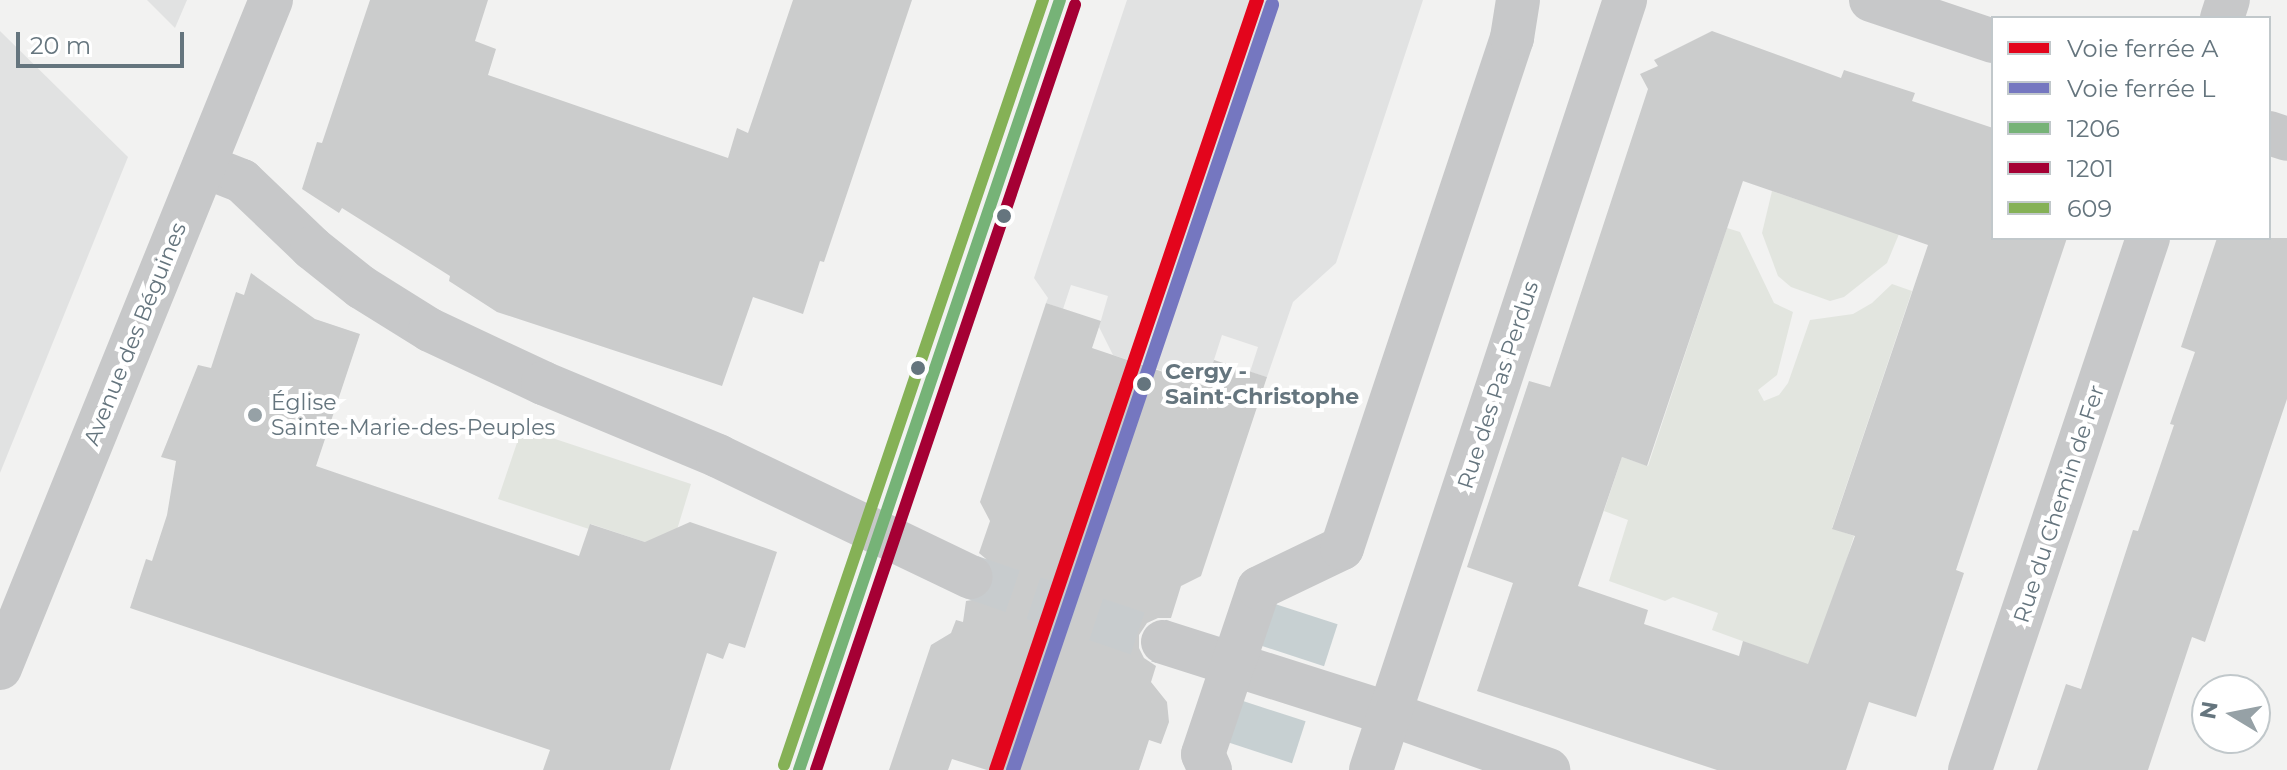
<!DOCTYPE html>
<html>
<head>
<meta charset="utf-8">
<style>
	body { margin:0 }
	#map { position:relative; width:2287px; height:770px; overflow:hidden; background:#f2f2f1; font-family:Montserrat,sans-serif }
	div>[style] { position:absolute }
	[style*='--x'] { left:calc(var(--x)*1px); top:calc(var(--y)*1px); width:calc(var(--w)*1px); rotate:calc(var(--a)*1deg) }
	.built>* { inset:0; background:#e1e2e2 }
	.green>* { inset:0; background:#e2e5df }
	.water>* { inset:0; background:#c7d0d2; transform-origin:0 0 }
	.building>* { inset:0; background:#cbcccc }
	.pedestrian-tunnel>* { height:44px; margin-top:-22px; transform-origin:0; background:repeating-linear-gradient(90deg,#c8ccce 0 44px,transparent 0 66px) }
	.pedestrian>* { height:44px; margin:-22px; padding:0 22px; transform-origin:22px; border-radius:22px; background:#c7c8c9 }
	.minor>* { height:44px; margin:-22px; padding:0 22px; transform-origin:22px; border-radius:22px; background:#c7c8c9 }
	.tertiary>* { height:44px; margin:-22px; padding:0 22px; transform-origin:22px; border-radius:22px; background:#c7c8c9 }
	.bus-1>* { height:12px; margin:-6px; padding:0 6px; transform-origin:6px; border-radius:6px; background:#76b377 }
	.bus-2>* { height:12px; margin:-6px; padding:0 6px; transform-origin:6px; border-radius:6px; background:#a50034 }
	.bus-3>* { height:12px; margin:-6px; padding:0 6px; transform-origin:6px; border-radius:6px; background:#85b156 }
	.rail-1>* { height:14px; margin:-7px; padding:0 7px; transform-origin:7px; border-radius:7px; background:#e3051c }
	.rail-2>* { height:14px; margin:-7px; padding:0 7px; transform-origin:7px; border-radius:7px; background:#7577c0 }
	.dots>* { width:22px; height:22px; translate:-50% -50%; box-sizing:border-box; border:4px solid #fff; border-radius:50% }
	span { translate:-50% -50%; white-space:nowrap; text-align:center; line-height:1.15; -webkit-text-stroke:8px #fff; paint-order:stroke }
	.street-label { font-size:22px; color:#65757e }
	.stop-label { font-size:22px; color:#65757e; font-weight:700 }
	.left { translate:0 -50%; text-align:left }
	.poi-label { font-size:22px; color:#65757e }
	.legend { position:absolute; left:1991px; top:16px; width:280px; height:224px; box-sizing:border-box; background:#fff; border:2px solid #c1c8cb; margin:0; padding:10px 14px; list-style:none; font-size:24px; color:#65757e }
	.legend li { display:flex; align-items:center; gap:16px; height:40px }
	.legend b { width:40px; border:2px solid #c1c8cb }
	.north { position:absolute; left:2191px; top:674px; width:80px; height:80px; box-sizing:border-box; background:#fff; border:2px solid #c1c8cb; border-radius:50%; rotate:280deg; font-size:22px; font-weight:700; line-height:32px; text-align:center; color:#65757e }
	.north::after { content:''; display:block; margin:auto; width:28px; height:36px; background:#96a1a6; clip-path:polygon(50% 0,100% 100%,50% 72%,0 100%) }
	.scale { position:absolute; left:16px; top:32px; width:168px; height:36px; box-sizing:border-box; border:4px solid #65757e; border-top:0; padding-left:10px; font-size:24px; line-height:28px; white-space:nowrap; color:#65757e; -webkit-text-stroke:6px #fff; paint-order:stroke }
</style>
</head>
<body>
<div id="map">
	<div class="built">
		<i style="clip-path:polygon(147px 0,187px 0,175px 28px)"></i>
		<i style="clip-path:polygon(1127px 0,1423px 0,1336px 263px,1293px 302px,1267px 377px,1250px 372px,1258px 347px,1222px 335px,1212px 366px,1184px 378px,1113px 355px,1099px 327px,1108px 296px,1071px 285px,1063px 309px,1046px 303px,1048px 298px,1034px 278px)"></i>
		<i style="clip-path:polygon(0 31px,128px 157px,0 473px)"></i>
	</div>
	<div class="green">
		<i style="clip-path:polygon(1772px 191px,1899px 234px,1887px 263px,1844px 297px,1830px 301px,1791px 287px,1778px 276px,1762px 233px)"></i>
		<i style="clip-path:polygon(1727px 228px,1740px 232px,1774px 303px,1793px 312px,1777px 375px,1758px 390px,1764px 401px,1779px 395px,1788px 383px,1810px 320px,1853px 314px,1872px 303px,1892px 284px,1912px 291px,1832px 528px,1854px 536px,1810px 677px,1792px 659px,1712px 630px,1718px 613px,1673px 597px,1665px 601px,1609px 581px,1628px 520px,1604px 511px,1622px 457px,1648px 466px)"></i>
		<i style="clip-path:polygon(522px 428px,691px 484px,676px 533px,654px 545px,591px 524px,589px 529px,498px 499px)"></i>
	</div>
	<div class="water">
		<i style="left:1272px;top:603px;width:69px;height:44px;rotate:18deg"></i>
		<i style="left:1240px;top:700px;width:69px;height:44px;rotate:18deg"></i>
	</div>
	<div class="building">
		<i style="clip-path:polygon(370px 0,488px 0,475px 41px,496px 49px,488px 75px,728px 158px,737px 128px,748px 133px,793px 0,912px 0,824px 262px,820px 261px,803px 314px,753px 297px,722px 386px,497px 312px,449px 281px,450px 276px,342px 208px,339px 213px,302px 189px,317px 142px,322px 143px)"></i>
		<i style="clip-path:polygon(evenodd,1712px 31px,1841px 78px,1844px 70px,1915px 93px,1912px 101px,1993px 128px,1993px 238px,2067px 238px,1956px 570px,1964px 573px,1916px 717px,1869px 702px,1846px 770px,1717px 770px,1477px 691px,1513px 583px,1467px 567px,1529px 381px,1550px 387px,1648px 89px,1640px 74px,1658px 66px,1654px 60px,1712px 31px,1743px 181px,1928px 245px,1832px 529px,1855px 536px,1808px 664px,1743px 641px,1739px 656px,1644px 624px,1648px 610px,1578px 586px,1622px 457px,1647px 466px,1743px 181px)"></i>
		<i style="clip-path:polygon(2217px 238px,2287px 238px,2287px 399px,2205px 642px,2192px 637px,2148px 770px,2037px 770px,2066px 684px,2081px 689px,2133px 530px,2138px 531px,2174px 425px,2170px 424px,2195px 352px,2181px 347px)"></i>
		<i style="clip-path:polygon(251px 273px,315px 319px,360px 334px,316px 466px,579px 556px,590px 524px,645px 542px,690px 522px,777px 552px,745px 648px,729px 643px,723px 659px,707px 653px,670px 770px,543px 770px,550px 750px,130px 608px,146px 559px,152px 561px,167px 515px,176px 461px,161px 457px,198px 365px,211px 368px,236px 292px,244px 295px)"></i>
		<i style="clip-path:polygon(1046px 303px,1101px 321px,1092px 348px,1205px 386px,1214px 360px,1267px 377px,1201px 576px,1181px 586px,1171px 618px,1158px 618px,1147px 623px,1139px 635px,1139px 648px,1144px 658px,1156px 666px,1151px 682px,1167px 702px,1169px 722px,1161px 744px,1149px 740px,1139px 770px,987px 770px,952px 759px,948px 770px,889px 770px,931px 645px,951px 633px,956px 620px,963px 622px,966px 601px,984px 598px,994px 587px,996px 576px,992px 564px,979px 553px,990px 521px,980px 502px)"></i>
	</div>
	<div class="pedestrian-tunnel">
		<i style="--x:971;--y:577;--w:203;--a:18.7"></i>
	</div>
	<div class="pedestrian">
		<i style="--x:204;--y:166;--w:41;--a:21.5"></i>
		<i style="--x:242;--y:181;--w:97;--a:43.7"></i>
		<i style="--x:312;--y:248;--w:63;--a:38.5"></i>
		<i style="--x:361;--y:287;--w:81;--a:31.9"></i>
		<i style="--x:430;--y:330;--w:125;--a:25.1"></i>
		<i style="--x:543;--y:383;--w:190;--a:22.6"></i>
		<i style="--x:718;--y:456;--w:280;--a:25.6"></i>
		<i style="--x:1163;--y:642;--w:238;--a:17.6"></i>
		<i style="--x:1390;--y:714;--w:168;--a:19.5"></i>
		<i style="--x:1210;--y:770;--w:17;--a:-114"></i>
		<i style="--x:1203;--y:754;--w:175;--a:-71.4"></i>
		<i style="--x:1259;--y:588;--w:92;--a:-25.7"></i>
		<i style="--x:1342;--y:548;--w:538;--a:-71.57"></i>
		<i style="--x:1512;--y:38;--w:38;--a:-81"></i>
	</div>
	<div class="minor">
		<i style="--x:1871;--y:0;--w:129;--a:18.6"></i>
		<i style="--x:2222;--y:18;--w:19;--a:-72"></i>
		<i style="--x:2269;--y:133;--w:19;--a:18"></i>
		<i style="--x:1371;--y:770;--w:811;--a:-71.74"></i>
		<i style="--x:1970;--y:770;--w:561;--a:-71.5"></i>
	</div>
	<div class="tertiary">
		<i style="--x:0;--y:668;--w:721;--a:-67.92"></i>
	</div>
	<div class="bus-1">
		<i style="--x:799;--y:770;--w:813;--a:-71.28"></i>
	</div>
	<div class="bus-2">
		<i style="--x:816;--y:770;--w:808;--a:-71.3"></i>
	</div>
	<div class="bus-3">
		<i style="--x:784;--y:765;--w:808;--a:-71.3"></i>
	</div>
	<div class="rail-1">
		<i style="--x:996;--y:770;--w:813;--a:-71.28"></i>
	</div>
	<div class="rail-2">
		<i style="--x:1013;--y:770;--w:808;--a:-71.3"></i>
	</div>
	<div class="dots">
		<i style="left:1004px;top:216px;background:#65757e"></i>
		<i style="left:918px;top:368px;background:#65757e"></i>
		<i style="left:1144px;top:384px;background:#65757e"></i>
		<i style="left:255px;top:415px;background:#96a1a6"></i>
	</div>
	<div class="street-label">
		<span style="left:135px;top:334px;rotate:-68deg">Avenue des Béguines</span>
		<span style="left:1498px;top:385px;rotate:-72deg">Rue des Pas Perdus</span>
		<span style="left:2059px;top:504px;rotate:-72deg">Rue du Chemin de Fer</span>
	</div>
	<div class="stop-label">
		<span class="left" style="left:1165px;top:384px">Cergy -<br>Saint-Christophe</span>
	</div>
	<div class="poi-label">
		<span class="left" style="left:271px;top:415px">Église<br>Sainte-Marie-des-Peuples</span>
	</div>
	<ul class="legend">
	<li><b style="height:10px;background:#e3051c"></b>Voie ferrée A</li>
	<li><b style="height:10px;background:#7577c0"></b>Voie ferrée L</li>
	<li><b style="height:10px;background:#76b377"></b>1206</li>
	<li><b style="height:10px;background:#a50034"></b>1201</li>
	<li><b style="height:10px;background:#85b156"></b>609</li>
	</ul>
	<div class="north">N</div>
	<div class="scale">20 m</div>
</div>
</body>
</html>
